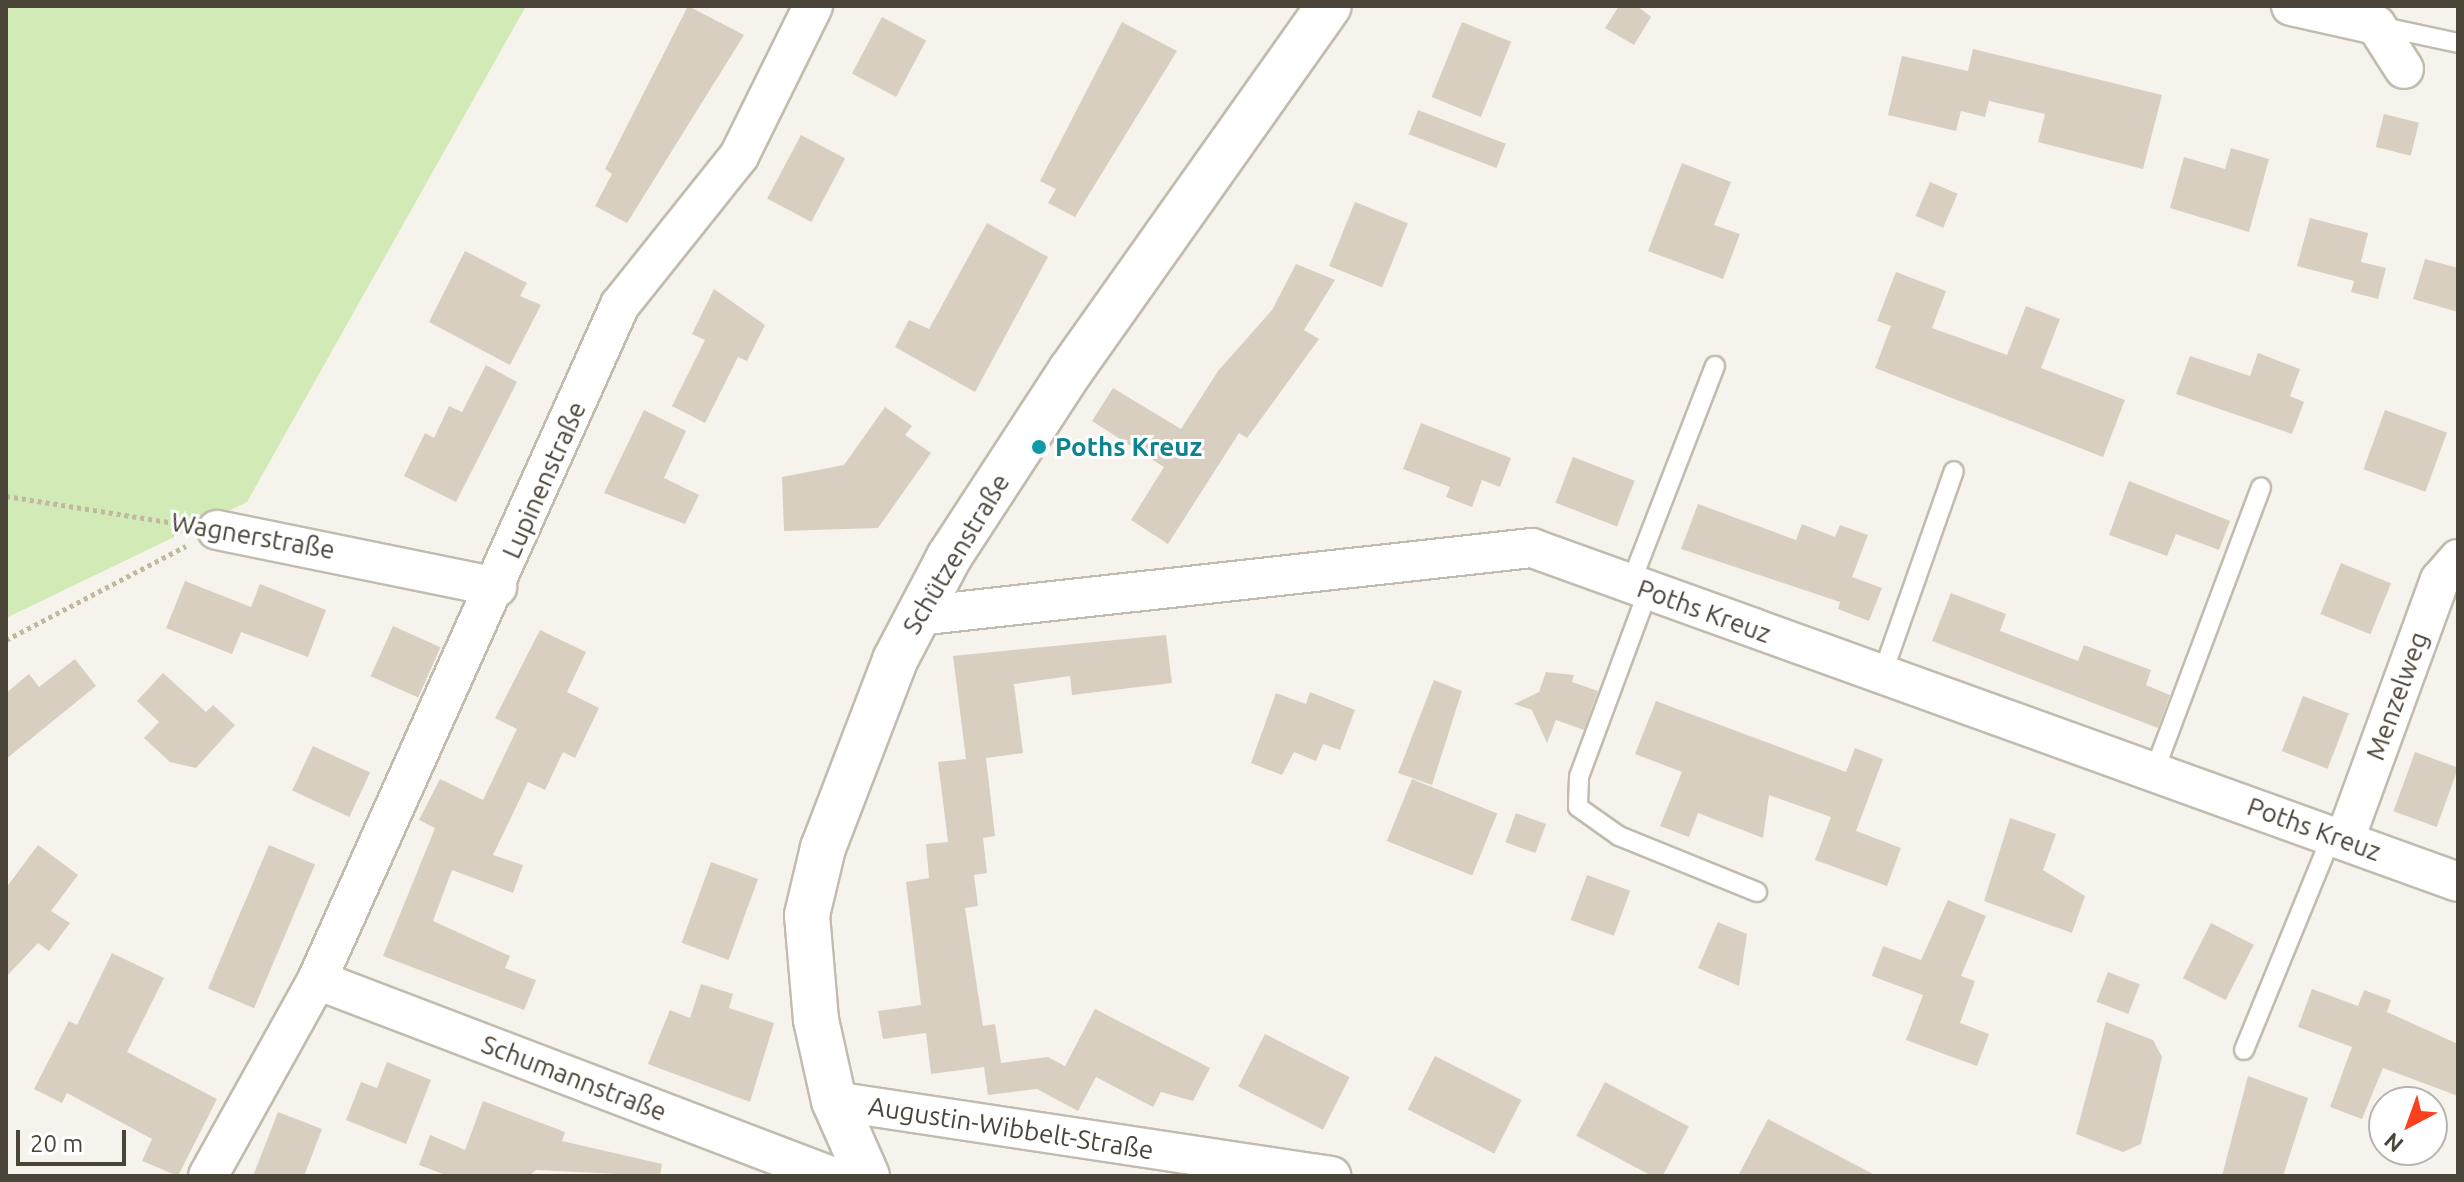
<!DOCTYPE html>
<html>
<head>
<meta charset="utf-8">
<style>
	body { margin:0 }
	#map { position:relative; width:2464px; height:1182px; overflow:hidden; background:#f6f3ec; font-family:Ubuntu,sans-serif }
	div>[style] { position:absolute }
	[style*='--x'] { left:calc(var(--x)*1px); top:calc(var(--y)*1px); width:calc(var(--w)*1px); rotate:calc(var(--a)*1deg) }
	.green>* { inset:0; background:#d2eab5 }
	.building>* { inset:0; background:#d8cfc1; transform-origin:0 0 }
	.path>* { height:5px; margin-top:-2.5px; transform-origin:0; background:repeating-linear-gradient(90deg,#c4b79f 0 4px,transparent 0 8px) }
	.roads { filter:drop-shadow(2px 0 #c2bbae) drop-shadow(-2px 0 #c2bbae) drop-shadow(0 2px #c2bbae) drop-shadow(0 -2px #c2bbae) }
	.service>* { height:18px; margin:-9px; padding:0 9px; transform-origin:9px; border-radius:9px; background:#fff }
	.minor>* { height:38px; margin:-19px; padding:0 19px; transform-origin:19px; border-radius:19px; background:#fff }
	.tertiary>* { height:44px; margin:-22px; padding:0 22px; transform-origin:22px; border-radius:22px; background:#fff }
	.dots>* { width:22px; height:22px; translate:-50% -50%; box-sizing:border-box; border:4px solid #fff; border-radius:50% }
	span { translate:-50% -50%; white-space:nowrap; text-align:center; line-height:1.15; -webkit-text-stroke:6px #fff; paint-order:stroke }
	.culture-label { font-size:26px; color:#0d838f; font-weight:700 }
	.left { translate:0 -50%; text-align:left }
	.street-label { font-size:26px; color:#4b4439 }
	.frame { position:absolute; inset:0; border:8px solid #4b4439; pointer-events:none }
	.north { position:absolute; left:2368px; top:1086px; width:80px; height:80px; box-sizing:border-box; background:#fff; border:2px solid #b7b4b0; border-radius:50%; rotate:221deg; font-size:22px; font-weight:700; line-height:32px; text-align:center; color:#4b4439 }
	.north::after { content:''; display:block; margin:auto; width:28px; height:36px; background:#fc3f1d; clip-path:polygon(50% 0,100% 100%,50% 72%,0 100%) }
	.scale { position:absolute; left:16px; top:1130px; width:110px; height:36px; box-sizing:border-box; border:4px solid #4b4439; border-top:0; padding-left:10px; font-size:24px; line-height:28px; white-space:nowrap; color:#4b4439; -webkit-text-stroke:6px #fff; paint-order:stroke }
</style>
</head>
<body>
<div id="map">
	<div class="green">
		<i style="clip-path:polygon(6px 6px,526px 6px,247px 502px,6px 618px)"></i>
	</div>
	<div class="building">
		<i style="clip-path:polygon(688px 6px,744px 35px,627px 223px,595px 206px,612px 174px,605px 169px)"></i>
		<i style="clip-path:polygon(1619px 6px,1637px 6px,1651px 17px,1634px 45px,1605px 28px)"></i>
		<i style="left:882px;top:17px;width:50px;height:64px;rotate:28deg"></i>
		<i style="clip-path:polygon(1122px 22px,1177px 51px,1075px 217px,1048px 203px,1056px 189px,1040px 181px)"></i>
		<i style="left:1462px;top:22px;width:53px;height:81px;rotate:22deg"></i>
		<i style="clip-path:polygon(1973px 49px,2162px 95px,2143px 169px,2038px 142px,2045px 114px,1989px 101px,1985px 117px,1961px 111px,1956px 131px,1888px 115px,1902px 56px,1968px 71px)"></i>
		<i style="left:1418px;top:110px;width:94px;height:26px;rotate:21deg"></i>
		<i style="left:2384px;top:114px;width:36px;height:34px;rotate:14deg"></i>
		<i style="left:801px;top:135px;width:50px;height:72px;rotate:28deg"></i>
		<i style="clip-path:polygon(2231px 148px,2269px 159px,2249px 232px,2170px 208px,2184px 157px,2225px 169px)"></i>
		<i style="clip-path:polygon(1682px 163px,1731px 182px,1714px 225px,1740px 234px,1723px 279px,1648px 251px)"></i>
		<i style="left:1930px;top:182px;width:30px;height:37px;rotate:23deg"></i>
		<i style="left:1355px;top:202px;width:57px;height:69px;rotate:22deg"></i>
		<i style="clip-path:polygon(2310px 218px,2368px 233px,2361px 262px,2386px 268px,2378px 299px,2351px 292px,2354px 281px,2297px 266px)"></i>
		<i style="clip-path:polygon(987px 223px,1048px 257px,975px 392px,895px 347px,909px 320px,929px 329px)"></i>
		<i style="clip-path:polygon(465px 251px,527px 283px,520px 296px,541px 305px,510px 365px,429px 322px)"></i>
		<i style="clip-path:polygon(2425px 259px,2458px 268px,2458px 312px,2413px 299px)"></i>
		<i style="clip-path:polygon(1296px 264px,1335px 280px,1304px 330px,1319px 339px,1247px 438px,1239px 433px,1168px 544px,1131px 520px,1164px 467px,1092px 421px,1113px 388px,1181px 429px,1218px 371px,1272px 310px)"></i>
		<i style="clip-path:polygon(1896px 272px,1946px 291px,1932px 328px,2007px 355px,2026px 306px,2060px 319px,2041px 368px,2125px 400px,2103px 457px,1875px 368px,1891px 326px,1877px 321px)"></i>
		<i style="clip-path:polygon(714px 289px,765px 325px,747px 361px,738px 357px,705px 423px,672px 406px,705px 340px,692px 334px)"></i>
		<i style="clip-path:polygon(2258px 353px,2300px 369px,2290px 396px,2304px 402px,2292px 434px,2176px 394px,2190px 356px,2250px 376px)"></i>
		<i style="clip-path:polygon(486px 365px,517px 382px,456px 502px,404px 476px,425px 433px,434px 438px,449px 406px,462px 412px)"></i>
		<i style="clip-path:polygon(885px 407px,912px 426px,905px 435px,931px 453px,878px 528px,784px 531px,782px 477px,844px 465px)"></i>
		<i style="clip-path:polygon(644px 410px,686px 431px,664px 478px,699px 495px,685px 524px,604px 493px)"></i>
		<i style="left:2385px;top:410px;width:66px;height:63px;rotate:20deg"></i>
		<i style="clip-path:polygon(1421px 423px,1511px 458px,1500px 487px,1482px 480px,1472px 507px,1446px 497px,1450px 487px,1403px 469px)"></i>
		<i style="left:1573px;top:457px;width:66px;height:49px;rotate:21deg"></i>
		<i style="clip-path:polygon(2129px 481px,2230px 521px,2219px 550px,2176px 534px,2167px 556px,2109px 535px)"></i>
		<i style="clip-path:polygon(1698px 504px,1796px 540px,1802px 524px,1835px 537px,1840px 525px,1868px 535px,1852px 577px,1882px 588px,1869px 621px,1838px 609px,1840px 602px,1681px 549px)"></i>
		<i style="left:2341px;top:563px;width:54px;height:55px;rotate:22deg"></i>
		<i style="clip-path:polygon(185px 581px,251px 607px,260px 584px,326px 610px,308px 657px,241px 632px,232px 654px,166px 628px)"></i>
		<i style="clip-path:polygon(1951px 593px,2006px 614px,2000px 631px,2078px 661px,2084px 645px,2151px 670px,2146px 685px,2170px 695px,2158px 728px,1932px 641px)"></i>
		<i style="left:393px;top:626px;width:52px;height:55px;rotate:24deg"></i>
		<i style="clip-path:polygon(540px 630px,586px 652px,567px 692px,599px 708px,575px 758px,563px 752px,545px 790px,528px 782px,493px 855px,523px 865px,513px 893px,452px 870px,433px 921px,510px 956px,505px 968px,536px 980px,524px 1010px,383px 956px,435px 828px,419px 820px,440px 779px,483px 800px,517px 729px,495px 718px)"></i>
		<i style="clip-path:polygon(1166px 635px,1172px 683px,1072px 695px,1070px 676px,1014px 684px,1023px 753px,986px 758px,995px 836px,983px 838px,987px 873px,974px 875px,978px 906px,965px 908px,983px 1026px,995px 1024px,1001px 1063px,1048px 1057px,1065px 1066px,1095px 1009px,1210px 1068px,1193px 1101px,1161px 1092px,1153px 1107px,1096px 1077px,1078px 1111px,1037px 1089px,988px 1095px,984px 1067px,931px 1074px,926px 1033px,883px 1039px,878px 1011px,921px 1005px,906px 882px,929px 878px,926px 844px,948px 842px,938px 762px,966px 759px,953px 656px)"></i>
		<i style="clip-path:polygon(75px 659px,96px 686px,6px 759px,6px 693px,29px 674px,39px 687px)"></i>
		<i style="clip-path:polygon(1546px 672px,1574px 675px,1572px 682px,1598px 691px,1584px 730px,1556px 720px,1547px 743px,1532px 710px,1514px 704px,1539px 692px)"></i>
		<i style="clip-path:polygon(163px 673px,206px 712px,213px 705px,235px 725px,196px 768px,170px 762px,144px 738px,159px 722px,137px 701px)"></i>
		<i style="clip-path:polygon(1434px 680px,1462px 691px,1432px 785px,1398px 773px)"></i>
		<i style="clip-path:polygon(1310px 692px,1355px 710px,1340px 750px,1323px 744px,1316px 761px,1294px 752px,1282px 775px,1251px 763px,1276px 693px,1306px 704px)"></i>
		<i style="left:2303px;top:696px;width:49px;height:59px;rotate:21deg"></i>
		<i style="clip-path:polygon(1656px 701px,1846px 772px,1855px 748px,1883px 759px,1856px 831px,1901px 848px,1887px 886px,1815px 860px,1831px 817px,1769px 795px,1763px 838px,1698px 813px,1689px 837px,1660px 826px,1682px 772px,1635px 754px)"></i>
		<i style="left:313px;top:746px;width:63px;height:49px;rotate:25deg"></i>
		<i style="left:2415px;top:752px;width:46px;height:63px;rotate:20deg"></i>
		<i style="left:1412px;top:779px;width:92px;height:67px;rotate:22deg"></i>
		<i style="left:1516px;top:813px;width:32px;height:31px;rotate:20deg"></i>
		<i style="clip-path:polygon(2010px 818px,2056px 834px,2043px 870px,2085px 896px,2072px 933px,1984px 901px)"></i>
		<i style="clip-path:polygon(38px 845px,78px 875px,51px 911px,70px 923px,49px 951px,38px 943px,6px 977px,6px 888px)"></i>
		<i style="left:269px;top:845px;width:50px;height:156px;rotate:23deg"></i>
		<i style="left:711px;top:862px;width:50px;height:86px;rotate:20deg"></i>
		<i style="left:1587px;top:875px;width:46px;height:48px;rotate:20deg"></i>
		<i style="clip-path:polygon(1948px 900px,1986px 916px,1961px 976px,1975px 981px,1960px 1023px,1989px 1034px,1977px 1066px,1906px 1040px,1923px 995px,1872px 976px,1883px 946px,1921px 960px)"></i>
		<i style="clip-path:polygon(1718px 922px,1747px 934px,1739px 986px,1698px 968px)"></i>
		<i style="left:2211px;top:923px;width:48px;height:62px;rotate:27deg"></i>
		<i style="clip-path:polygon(112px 953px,164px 978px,127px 1052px,217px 1099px,178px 1176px,142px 1161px,152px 1139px,67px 1093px,62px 1103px,34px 1089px,69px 1021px,77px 1025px)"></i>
		<i style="left:2108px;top:972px;width:34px;height:32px;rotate:21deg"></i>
		<i style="clip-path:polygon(701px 984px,733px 994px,729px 1008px,774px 1023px,750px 1102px,648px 1064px,670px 1010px,690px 1018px)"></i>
		<i style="clip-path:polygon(2312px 989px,2358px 1006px,2364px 990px,2391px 1000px,2387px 1012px,2458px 1044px,2458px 1096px,2383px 1068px,2362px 1119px,2330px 1107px,2352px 1047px,2298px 1027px)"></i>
		<i style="clip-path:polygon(2106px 1022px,2153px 1040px,2162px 1057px,2141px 1144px,2123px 1152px,2076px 1134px)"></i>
		<i style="left:1265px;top:1034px;width:95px;height:59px;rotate:27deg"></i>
		<i style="left:1435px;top:1056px;width:97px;height:60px;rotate:27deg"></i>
		<i style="clip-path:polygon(387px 1062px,431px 1080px,406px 1144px,346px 1120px,361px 1082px,377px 1088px)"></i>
		<i style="clip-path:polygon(2248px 1076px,2308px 1098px,2283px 1176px,2222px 1176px)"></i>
		<i style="left:1605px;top:1082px;width:95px;height:61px;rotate:28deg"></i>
		<i style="clip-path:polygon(483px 1101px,565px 1132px,562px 1141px,662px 1164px,660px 1176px,536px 1170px,529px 1176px,448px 1176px,419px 1165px,430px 1135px,465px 1150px)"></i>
		<i style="clip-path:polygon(278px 1112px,322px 1129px,304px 1176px,253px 1176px)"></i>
		<i style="clip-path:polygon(1768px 1119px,1877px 1176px,1738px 1176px)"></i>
	</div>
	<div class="path">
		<i style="--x:6;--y:496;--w:177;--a:9.1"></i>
		<i style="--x:6;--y:640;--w:203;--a:-27.6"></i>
	</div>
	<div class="roads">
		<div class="service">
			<i style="--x:2379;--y:26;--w:81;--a:12.1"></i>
			<i style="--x:1630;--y:585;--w:235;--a:-68.8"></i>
			<i style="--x:1648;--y:591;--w:198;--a:110.4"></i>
			<i style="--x:1579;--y:777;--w:30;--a:92"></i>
			<i style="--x:1578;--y:807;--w:50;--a:35.3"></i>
			<i style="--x:1619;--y:836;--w:149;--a:22.1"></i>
			<i style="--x:1882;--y:675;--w:216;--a:-70.6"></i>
			<i style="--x:2154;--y:772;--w:304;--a:-69.4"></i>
			<i style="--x:2244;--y:1050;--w:232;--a:-67.7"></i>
		</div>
		<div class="minor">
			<i style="--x:2291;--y:6;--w:87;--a:12.6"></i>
			<i style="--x:2376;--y:25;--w:52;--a:57.5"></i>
			<i style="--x:217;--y:530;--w:286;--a:11.5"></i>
			<i style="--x:917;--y:616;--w:619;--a:-6.31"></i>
			<i style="--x:1532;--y:548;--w:984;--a:19.83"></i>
			<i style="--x:2345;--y:839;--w:276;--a:-69.9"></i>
			<i style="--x:2440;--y:580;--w:28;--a:-49"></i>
			<i style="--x:317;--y:980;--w:550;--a:20.87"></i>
			<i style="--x:834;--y:1101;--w:503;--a:8.58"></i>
			<i style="--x:208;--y:1176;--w:224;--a:-60.9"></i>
			<i style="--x:317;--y:980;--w:740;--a:-65.83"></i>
			<i style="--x:620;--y:305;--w:191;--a:-51.4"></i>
			<i style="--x:739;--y:156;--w:167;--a:-63.7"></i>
		</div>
		<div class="tertiary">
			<i style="--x:867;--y:1176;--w:82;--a:-113.7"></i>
			<i style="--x:834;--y:1101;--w:83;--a:-102.5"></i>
			<i style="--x:816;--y:1020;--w:105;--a:-94.9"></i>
			<i style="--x:807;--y:915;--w:69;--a:-76.6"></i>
			<i style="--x:823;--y:848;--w:201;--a:-69"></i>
			<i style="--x:895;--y:660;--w:116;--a:-62.3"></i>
			<i style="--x:949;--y:557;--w:223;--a:-56.9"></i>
			<i style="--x:1071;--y:370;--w:446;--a:-54.7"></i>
		</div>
	</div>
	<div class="dots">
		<i style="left:1039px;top:447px;background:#0f9aa8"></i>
	</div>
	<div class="culture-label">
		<span class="left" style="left:1055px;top:447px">Poths Kreuz</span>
	</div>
	<div class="street-label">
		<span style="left:544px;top:480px;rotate:-66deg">Lupinenstraße</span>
		<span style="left:253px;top:536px;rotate:10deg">Wagnerstraße</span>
		<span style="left:956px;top:554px;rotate:-59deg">Schützenstraße</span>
		<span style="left:1704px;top:611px;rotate:20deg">Poths Kreuz</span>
		<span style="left:2397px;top:696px;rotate:-70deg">Menzelweg</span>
		<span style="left:2314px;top:829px;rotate:20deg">Poths Kreuz</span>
		<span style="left:574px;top:1078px;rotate:21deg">Schumannstraße</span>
		<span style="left:1011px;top:1128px;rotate:9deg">Augustin-Wibbelt-Straße</span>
	</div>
	<div class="frame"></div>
	<div class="north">N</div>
	<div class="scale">20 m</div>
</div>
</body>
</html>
